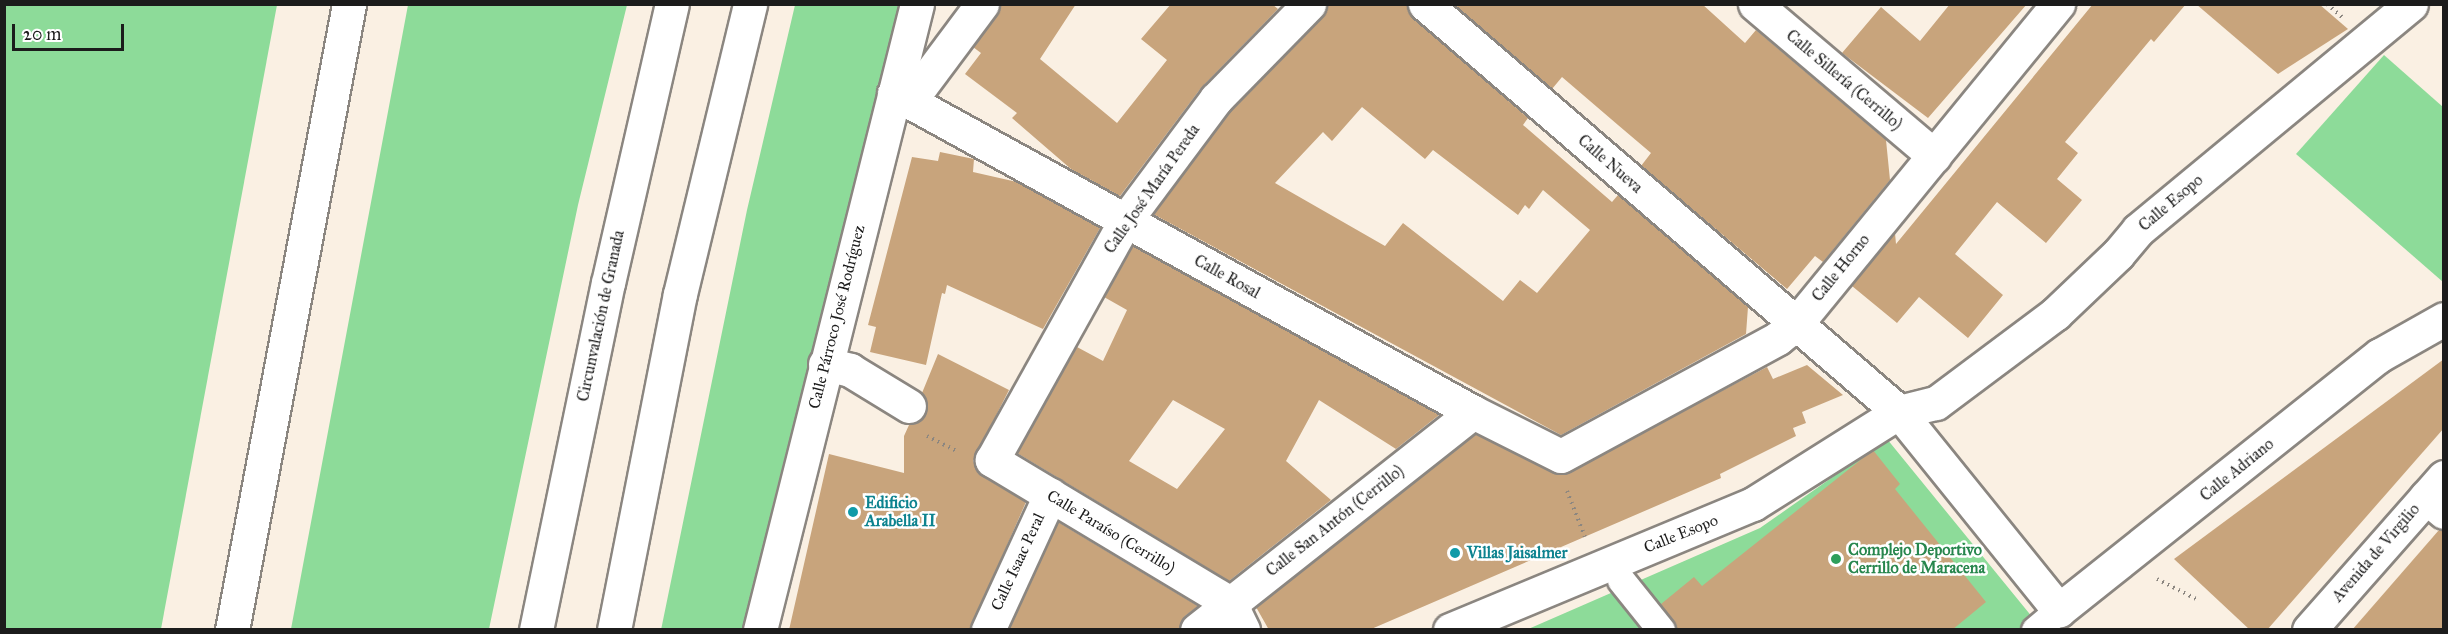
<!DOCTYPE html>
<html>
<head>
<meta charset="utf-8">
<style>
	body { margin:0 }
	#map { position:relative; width:2448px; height:634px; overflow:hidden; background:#faf0e3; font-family:"IM FELL Great Primer",serif }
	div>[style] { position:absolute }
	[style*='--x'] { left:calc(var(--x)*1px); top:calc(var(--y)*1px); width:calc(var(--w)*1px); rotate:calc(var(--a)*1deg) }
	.green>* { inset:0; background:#8ddb99 }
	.building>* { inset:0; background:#c8a47c }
	.path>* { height:4px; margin-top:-2px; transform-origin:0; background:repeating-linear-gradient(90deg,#8b8680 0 1.5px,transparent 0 6px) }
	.roads { filter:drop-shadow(2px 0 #8b8680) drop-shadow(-2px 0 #8b8680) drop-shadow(0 2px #8b8680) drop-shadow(0 -2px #8b8680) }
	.pedestrian>* { height:27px; margin:-13.5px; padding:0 13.5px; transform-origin:13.5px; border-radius:13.5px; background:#fff }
	.minor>* { height:33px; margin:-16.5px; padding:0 16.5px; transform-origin:16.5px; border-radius:16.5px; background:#fff }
	.tertiary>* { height:33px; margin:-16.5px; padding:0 16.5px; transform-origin:16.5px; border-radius:16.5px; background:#fff }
	.secondary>* { height:33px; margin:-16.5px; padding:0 16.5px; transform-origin:16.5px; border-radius:16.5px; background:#fff }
	.motorway>* { height:33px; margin:-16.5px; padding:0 16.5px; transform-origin:16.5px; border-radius:16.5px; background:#fff }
	.dots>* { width:16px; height:16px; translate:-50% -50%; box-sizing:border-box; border:3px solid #fff; border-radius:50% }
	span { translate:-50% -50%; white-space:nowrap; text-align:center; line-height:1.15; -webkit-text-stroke:5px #fff; paint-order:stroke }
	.street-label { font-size:16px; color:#1c1c1c }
	.culture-label { font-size:16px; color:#0d838f; font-weight:700 }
	.left { translate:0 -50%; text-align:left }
	.leisure-label { font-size:16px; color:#27864d; font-weight:700 }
	.frame { position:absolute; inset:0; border:6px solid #1c1c1c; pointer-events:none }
	.scale { position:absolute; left:12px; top:24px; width:112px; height:27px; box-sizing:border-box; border:3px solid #1c1c1c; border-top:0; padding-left:8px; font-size:18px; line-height:21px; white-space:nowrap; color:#1c1c1c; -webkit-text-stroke:4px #fff; paint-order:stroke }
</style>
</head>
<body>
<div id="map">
	<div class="green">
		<i style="clip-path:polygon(4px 5px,277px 5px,161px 629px,5px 629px)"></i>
		<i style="clip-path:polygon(408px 5px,627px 5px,578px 205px,489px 629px,291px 629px)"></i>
		<i style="clip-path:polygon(795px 5px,900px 5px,773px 504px,746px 629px,661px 630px,747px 210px)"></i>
		<i style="clip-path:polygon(2384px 55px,2443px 107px,2443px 282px,2296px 154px)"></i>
		<i style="clip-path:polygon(1887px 439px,2042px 629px,1526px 630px,1760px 528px)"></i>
	</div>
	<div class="building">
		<i style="clip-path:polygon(1000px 4px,1076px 4px,1040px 59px,1117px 123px,1167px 60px,1141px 39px,1171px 4px,1272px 4px,1278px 9px,1201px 88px,1120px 196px,1071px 169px,1012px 118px,1017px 113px,965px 74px,981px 53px,973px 47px)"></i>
		<i style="clip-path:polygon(evenodd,1327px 4px,1407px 4px,1413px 18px,1528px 118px,1523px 125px,1612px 202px,1618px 195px,1748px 307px,1746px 334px,1561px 435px,1153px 214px,1230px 111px,1322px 17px,1327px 4px,1362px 107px,1425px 159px,1433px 150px,1518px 215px,1525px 205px,1529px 209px,1543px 190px,1590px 230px,1537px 293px,1520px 280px,1503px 301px,1403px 223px,1385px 246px,1275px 183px,1323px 132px,1332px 141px,1362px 107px)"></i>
		<i style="clip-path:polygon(1454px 4px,1702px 4px,1745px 43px,1756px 30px,1886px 140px,1890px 180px,1823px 262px,1815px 256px,1787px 289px,1641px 166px,1651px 153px,1618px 125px,1562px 77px,1552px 89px)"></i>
		<i style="clip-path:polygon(1950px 4px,2027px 4px,1928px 118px,1842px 53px,1881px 7px,1920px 41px)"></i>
		<i style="clip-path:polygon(2093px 4px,2186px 4px,2154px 42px,2151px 39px,2065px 142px,2078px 153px,2057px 179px,2082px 200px,2046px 243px,1997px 202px,1955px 254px,2003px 295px,1968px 338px,1919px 297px,1897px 323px,1852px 286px,1895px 233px,1896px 244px)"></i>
		<i style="clip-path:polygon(2196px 4px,2319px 4px,2348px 29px,2278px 74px)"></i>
		<i style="clip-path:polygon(940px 152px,974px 159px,973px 172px,1017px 182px,1100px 228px,1043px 329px,947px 285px,945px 294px,942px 293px,926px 365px,870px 352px,876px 327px,868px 325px,912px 157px,938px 161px)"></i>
		<i style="clip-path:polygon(evenodd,1133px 246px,1439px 415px,1396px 449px,1319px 400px,1286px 461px,1331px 500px,1229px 581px,1017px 453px,1077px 347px,1103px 361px,1127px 310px,1104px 297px,1133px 246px,1173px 400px,1225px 429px,1177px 489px,1129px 461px,1173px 400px)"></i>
		<i style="clip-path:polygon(938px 354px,1009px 390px,973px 461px,982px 476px,1026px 502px,970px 630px,789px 630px,829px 454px,904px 473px,904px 436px,909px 425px,925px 415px,928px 406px,922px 393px)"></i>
		<i style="clip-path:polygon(2444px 359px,2444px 428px,2267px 630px,2250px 630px,2174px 559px)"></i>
		<i style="clip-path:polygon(1807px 365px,1843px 395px,1802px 412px,1806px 423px,1793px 428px,1796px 436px,1720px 474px,1721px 478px,1369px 630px,1269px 630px,1256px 607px,1475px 434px,1562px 475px,1767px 367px,1773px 379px)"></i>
		<i style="clip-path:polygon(1873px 450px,1900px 484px,1895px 489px,1986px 602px,1952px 630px,1676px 630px,1661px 604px,1694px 577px,1702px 586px)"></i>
		<i style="clip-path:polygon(1058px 522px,1198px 606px,1185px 616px,1179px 630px,1009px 630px)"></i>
		<i style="clip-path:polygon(2439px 530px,2444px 530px,2444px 630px,2352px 630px)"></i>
	</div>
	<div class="path">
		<i style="--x:2327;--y:4;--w:20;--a:41"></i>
		<i style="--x:927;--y:436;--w:35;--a:27"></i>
		<i style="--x:1567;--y:491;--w:49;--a:68.6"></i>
		<i style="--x:2157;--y:579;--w:44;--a:27.1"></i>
	</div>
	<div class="roads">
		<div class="pedestrian">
			<i style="--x:1621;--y:580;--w:64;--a:51.3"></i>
			<i style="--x:2035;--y:630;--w:31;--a:-40"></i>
		</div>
		<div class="minor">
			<i style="--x:1755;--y:4;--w:235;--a:40.3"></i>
			<i style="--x:894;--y:93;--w:661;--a:28.85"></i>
			<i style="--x:1473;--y:412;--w:98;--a:26.6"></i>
			<i style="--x:1561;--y:456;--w:247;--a:-28.5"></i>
			<i style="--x:1778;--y:338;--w:23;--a:-38"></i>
			<i style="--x:909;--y:102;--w:122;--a:-53.3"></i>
			<i style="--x:825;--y:364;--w:26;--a:13"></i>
			<i style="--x:850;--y:370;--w:69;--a:31.4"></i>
			<i style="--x:2426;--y:497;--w:23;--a:40"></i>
			<i style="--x:1230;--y:603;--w:278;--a:-149"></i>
			<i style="--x:992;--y:460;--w:274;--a:-60.9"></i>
			<i style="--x:1125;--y:221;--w:152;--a:-53.3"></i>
			<i style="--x:1216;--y:99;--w:133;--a:-45.6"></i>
			<i style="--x:1230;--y:603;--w:30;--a:64"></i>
			<i style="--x:232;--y:630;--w:637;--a:-79.41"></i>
			<i style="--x:988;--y:630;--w:149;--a:-65.3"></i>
			<i style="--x:1197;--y:630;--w:352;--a:-38.3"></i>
		</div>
		<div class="tertiary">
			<i style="--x:1425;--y:4;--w:625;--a:40.72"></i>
			<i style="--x:1899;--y:412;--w:255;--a:51.1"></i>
			<i style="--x:2059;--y:610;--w:410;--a:-38.5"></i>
			<i style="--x:2380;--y:355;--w:73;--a:-29.4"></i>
			<i style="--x:1796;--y:324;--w:414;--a:-50.7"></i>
			<i style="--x:1450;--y:630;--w:328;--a:-22.6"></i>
			<i style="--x:1753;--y:504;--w:173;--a:-32.2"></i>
			<i style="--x:1899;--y:412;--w:38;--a:-14"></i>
			<i style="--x:1936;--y:403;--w:149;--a:-36.8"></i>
			<i style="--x:2055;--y:314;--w:87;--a:-43.6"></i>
			<i style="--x:2118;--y:254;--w:31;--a:-50"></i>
			<i style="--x:2138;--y:230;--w:354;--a:-39.6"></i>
			<i style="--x:2309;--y:630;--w:204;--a:-48.6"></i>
		</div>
		<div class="secondary">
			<i style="--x:760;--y:630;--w:645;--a:-75.92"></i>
		</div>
		<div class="motorway">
			<i style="--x:536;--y:630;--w:354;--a:-78.3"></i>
			<i style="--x:608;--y:283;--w:286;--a:-77.1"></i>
			<i style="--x:614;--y:630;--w:342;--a:-78.9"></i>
			<i style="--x:680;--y:294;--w:298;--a:-76.4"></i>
		</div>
	</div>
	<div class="dots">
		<i style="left:853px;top:512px;background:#0f9aa8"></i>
		<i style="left:1455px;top:553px;background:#0f9aa8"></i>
		<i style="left:1836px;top:559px;background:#2e9e5b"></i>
	</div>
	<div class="street-label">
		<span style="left:1844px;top:80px;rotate:40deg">Calle Sillería (Cerrillo)</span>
		<span style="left:1610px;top:164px;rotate:41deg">Calle Nueva</span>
		<span style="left:1152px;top:189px;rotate:-55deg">Calle José María Pereda</span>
		<span style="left:2171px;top:203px;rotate:-40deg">Calle Esopo</span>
		<span style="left:1841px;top:268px;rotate:-51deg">Calle Horno</span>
		<span style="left:1227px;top:277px;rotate:29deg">Calle Rosal</span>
		<span style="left:601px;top:316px;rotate:-78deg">Circunvalación de Granada</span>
		<span style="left:837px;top:317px;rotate:-76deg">Calle Párroco José Rodríguez</span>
		<span style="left:2237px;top:470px;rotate:-39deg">Calle Adriano</span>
		<span style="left:1335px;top:521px;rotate:-38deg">Calle San Antón (Cerrillo)</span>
		<span style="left:1111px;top:532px;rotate:31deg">Calle Paraíso (Cerrillo)</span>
		<span style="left:1681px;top:534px;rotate:-22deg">Calle Esopo</span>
		<span style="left:2376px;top:553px;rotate:-49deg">Avenida de Virgilio</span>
		<span style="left:1018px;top:562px;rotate:-65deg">Calle Isaac Peral</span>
	</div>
	<div class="culture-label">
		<span class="left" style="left:865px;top:512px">Edificio<br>Arabella II</span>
		<span class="left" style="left:1467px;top:553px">Villas Jaisalmer</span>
	</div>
	<div class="leisure-label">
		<span class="left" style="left:1848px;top:559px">Complejo Deportivo<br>Cerrillo de Maracena</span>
	</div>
	<div class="frame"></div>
	<div class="scale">20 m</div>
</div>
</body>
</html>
